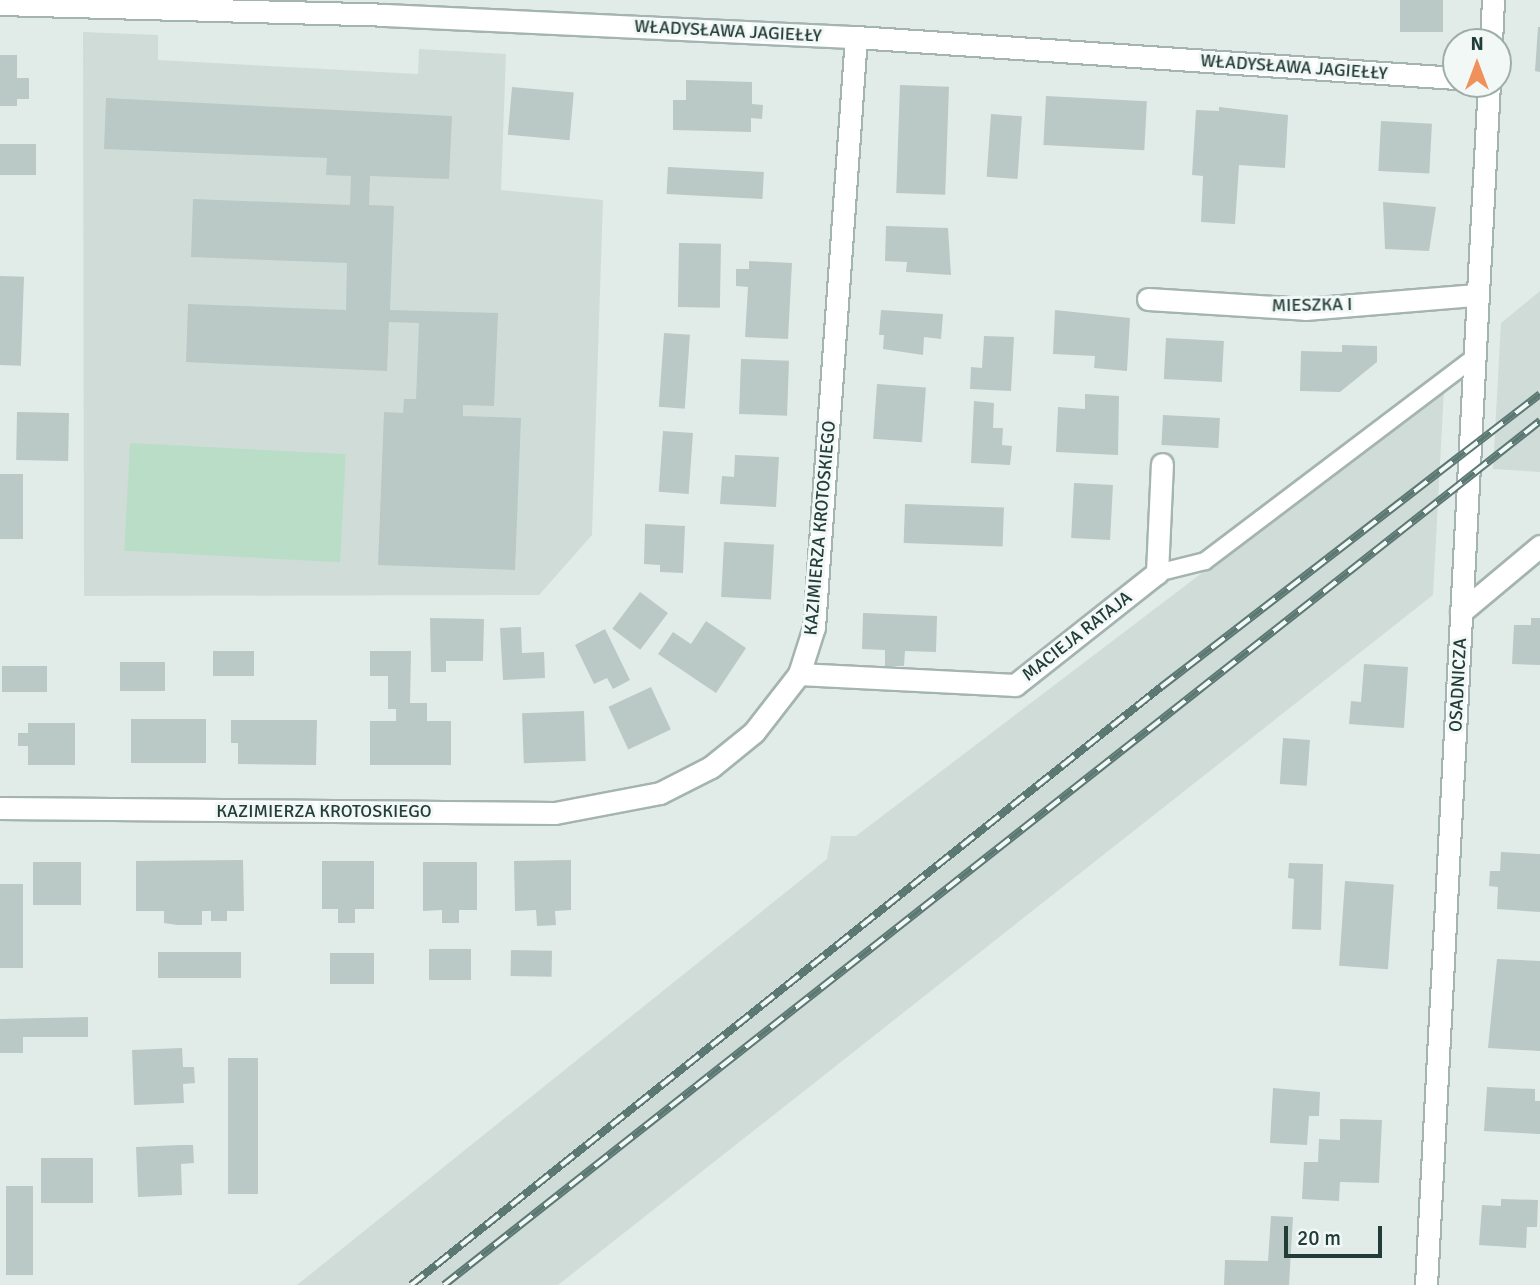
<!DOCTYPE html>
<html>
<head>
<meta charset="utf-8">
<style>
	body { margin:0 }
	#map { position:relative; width:1540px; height:1285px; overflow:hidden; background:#e1ece8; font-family:Signika,sans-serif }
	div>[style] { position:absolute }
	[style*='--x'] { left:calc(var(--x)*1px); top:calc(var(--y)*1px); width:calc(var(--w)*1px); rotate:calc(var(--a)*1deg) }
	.built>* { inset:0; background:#d0dcd7 }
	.green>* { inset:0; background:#baddc7; transform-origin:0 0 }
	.building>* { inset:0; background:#bac9c5; transform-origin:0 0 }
	.roads { filter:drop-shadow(2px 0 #a4b4b0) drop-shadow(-2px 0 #a4b4b0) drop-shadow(0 2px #a4b4b0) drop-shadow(0 -2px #a4b4b0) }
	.lane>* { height:16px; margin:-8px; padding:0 8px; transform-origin:8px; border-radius:8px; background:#fff }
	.street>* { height:21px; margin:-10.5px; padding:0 10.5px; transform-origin:10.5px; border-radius:10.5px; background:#fff }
	.secondary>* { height:21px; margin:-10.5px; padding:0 10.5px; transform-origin:10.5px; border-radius:10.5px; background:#fff }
	.rail>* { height:8px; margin-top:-4px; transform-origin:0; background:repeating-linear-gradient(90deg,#f2f8f6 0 16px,#5c7873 0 32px); box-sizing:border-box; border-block:2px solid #5c7873 }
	span { translate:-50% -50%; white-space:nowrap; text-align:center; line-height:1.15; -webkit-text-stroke:6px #f2f8f6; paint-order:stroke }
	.street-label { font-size:18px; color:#223c38 }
	.north { position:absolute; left:1442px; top:28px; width:70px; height:70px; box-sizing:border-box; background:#f2f8f6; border:2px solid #9fadaa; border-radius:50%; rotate:0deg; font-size:19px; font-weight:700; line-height:28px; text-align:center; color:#223c38 }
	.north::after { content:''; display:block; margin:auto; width:24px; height:32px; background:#f0905b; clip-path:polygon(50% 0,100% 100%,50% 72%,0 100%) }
	.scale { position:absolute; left:1284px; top:1226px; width:98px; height:32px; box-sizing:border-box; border:4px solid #223c38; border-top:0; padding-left:9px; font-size:21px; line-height:24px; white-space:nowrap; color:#223c38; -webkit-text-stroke:5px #f2f8f6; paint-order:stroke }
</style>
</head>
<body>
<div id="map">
	<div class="built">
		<i style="clip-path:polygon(83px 32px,158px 35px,158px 60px,418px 74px,419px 49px,506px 54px,501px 190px,603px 200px,592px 535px,539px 595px,84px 596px)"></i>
		<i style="clip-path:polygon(1540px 291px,1540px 472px,1493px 469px,1501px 323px)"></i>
		<i style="clip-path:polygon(1444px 389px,1433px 595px,558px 1285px,297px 1285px,827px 859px,831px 836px,856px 836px)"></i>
	</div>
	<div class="green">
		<i style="left:130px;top:443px;width:216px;height:108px;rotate:3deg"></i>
	</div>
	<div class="building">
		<i style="left:1400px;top:0;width:43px;height:32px"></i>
		<i style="clip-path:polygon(1538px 27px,1540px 27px,1540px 72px,1535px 71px)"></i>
		<i style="clip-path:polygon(0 55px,17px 55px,17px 78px,29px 78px,29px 99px,17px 99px,17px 106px,0 106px)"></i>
		<i style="clip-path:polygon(686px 80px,752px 82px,752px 104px,763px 105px,762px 119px,751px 118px,751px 132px,673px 130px,673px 100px,686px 100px)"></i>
		<i style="left:900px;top:85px;width:49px;height:108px;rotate:2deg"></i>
		<i style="left:512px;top:87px;width:62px;height:48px;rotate:5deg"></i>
		<i style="left:1046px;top:96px;width:101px;height:49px;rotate:3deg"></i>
		<i style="clip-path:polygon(106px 98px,452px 116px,449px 179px,370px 176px,369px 205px,394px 206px,390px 310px,498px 313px,494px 406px,463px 405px,463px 416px,521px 418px,515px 570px,378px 565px,384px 412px,403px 413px,404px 399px,416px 399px,419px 323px,389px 322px,387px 371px,186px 362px,188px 304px,346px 310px,347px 263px,191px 257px,193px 199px,350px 205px,351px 176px,326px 175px,327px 158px,104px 149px)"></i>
		<i style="clip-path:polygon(1219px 107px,1288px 115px,1285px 168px,1239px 165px,1235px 224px,1201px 222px,1203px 176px,1192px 175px,1196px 110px,1219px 111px)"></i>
		<i style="left:991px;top:114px;width:31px;height:63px;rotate:4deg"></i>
		<i style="left:1381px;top:121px;width:51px;height:50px;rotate:3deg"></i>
		<i style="left:0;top:144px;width:36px;height:31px"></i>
		<i style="left:668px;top:167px;width:96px;height:27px;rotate:3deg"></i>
		<i style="clip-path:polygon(1383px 202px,1436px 207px,1429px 251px,1385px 249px)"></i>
		<i style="clip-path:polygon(886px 226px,948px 228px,951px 275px,906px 272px,907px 262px,885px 261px)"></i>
		<i style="left:679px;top:243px;width:42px;height:64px;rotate:1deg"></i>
		<i style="clip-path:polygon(749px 261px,792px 263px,788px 339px,745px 337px,748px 287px,736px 286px,736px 269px,749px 269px)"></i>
		<i style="left:0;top:276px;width:24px;height:89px;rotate:2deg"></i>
		<i style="clip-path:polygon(881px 310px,943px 314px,941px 339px,924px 337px,923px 355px,883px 349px,884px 335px,879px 335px)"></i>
		<i style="clip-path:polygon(1055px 310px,1130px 318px,1127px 371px,1094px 368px,1095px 356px,1053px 354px)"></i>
		<i style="left:664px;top:333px;width:26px;height:74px;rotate:4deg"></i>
		<i style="clip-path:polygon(984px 336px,1014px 337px,1011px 391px,970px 389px,971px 367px,982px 368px)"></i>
		<i style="left:1166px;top:338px;width:58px;height:41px;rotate:3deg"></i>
		<i style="clip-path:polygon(1342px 345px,1377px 346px,1377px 362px,1340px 392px,1300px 391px,1301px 351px,1342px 352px)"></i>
		<i style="left:741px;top:359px;width:48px;height:55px;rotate:2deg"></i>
		<i style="left:877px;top:384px;width:49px;height:55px;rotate:4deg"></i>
		<i style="clip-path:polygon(1085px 394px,1119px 396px,1118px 455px,1056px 452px,1058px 407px,1085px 409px)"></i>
		<i style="clip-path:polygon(974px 401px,994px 403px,993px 428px,1003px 428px,1002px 445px,1012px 446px,1010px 465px,971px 463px)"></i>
		<i style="left:17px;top:412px;width:52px;height:48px;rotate:1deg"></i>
		<i style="left:1163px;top:415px;width:57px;height:30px;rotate:3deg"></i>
		<i style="left:663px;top:431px;width:30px;height:61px;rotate:4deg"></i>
		<i style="clip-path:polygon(735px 455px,779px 457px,776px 507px,720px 504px,722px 476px,734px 477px)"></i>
		<i style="left:0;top:474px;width:23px;height:65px"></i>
		<i style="left:1074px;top:483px;width:39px;height:55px;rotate:3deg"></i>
		<i style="left:905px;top:504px;width:99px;height:39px;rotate:2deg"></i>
		<i style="clip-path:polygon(645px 524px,685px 526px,683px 573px,660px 572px,660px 565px,644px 564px)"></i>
		<i style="left:724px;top:542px;width:50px;height:55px;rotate:3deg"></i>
		<i style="left:640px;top:592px;width:35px;height:46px;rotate:37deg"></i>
		<i style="clip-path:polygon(863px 613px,937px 616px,936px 652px,905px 651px,904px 666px,885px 666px,885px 650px,862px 649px)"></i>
		<i style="clip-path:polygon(430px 618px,484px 619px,483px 661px,446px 661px,446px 672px,431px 672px)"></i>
		<i style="clip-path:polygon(1531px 618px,1540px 618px,1540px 665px,1512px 664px,1514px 625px,1531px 625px)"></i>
		<i style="clip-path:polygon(706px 621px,746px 648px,716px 693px,658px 654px,673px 632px,691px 644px)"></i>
		<i style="clip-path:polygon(521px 627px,522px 653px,544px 652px,545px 678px,503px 680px,500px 628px)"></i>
		<i style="clip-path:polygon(605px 629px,630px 680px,613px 689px,607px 678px,594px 684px,575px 645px)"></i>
		<i style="left:213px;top:651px;width:41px;height:25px"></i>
		<i style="clip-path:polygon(370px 651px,411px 651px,410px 703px,427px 703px,427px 721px,451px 721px,451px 765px,370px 765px,370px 721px,396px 721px,396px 709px,388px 709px,388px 676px,370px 676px)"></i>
		<i style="left:120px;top:662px;width:45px;height:29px"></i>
		<i style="clip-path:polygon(1364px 664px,1408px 667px,1404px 728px,1349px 724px,1351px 701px,1361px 702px)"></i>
		<i style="left:47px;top:666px;width:26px;height:45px;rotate:90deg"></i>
		<i style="left:651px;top:687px;width:47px;height:47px;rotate:65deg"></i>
		<i style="left:584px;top:711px;width:50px;height:62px;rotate:88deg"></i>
		<i style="left:131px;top:719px;width:75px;height:44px"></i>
		<i style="clip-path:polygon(231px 720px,317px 720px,316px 765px,238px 764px,238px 743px,231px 743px)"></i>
		<i style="clip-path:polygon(28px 723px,75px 723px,75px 765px,28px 765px,28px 746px,18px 746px,18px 733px,28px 733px)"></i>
		<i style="left:1283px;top:738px;width:27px;height:46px;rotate:4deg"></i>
		<i style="clip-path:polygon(1501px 852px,1540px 854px,1540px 912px,1497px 909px,1498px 887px,1489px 886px,1490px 871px,1500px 871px)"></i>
		<i style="clip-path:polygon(243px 860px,244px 911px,227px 911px,227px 921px,211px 921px,211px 911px,202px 911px,202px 925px,177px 925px,164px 923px,164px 911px,136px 911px,136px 861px)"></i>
		<i style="clip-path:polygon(571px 860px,571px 910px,555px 911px,556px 925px,537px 926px,536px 910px,515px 911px,514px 861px)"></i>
		<i style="clip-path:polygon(322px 861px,374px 861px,374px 909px,355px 909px,355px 923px,338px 923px,338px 909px,322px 909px)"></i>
		<i style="left:33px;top:862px;width:48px;height:43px"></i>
		<i style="clip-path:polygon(423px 862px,477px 862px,477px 910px,459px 910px,459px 923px,442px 923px,442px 910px,423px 911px)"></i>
		<i style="clip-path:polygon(1289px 863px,1323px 864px,1321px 930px,1292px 929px,1294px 879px,1288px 878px)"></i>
		<i style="left:1345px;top:881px;width:49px;height:85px;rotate:4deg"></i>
		<i style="left:0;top:884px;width:23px;height:84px"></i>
		<i style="left:429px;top:949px;width:42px;height:31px"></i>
		<i style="left:511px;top:950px;width:41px;height:26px;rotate:1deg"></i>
		<i style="left:241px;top:952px;width:26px;height:83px;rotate:90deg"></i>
		<i style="left:330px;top:953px;width:44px;height:31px"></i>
		<i style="clip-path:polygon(1497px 959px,1540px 961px,1540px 1051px,1488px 1048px)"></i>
		<i style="clip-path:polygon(88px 1017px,88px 1037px,23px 1037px,23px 1053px,0 1053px,0 1019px)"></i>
		<i style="clip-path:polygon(182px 1048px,183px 1067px,194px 1067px,195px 1083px,183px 1084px,184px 1103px,134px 1105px,132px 1050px)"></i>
		<i style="left:228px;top:1058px;width:30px;height:136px"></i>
		<i style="clip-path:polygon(1487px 1087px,1535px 1089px,1535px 1101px,1540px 1101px,1540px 1134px,1484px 1131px)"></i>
		<i style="clip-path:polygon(1273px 1088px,1320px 1092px,1319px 1116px,1309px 1116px,1307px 1145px,1270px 1143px)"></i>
		<i style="clip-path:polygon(1340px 1119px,1382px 1120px,1379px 1183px,1340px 1182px,1339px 1201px,1302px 1199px,1304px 1162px,1318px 1162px,1319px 1139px,1340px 1140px)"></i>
		<i style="clip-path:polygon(180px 1145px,193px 1145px,194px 1163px,181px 1164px,182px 1195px,138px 1197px,136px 1147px)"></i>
		<i style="left:41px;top:1158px;width:52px;height:45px"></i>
		<i style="left:6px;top:1186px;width:27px;height:89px"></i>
		<i style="clip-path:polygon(1501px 1199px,1538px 1200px,1537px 1227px,1527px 1227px,1526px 1248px,1479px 1245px,1482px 1205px,1501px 1206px)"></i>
		<i style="clip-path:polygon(1271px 1216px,1293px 1217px,1289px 1285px,1224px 1285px,1225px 1260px,1268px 1261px)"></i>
	</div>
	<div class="roads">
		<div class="lane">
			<i style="--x:1157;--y:573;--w:49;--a:-14"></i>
			<i style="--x:1205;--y:561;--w:335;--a:-37.1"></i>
		</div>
		<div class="street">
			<i style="--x:0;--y:4;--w:385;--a:1.6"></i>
			<i style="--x:385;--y:15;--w:472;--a:2.7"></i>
			<i style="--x:856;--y:37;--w:601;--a:3.91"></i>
			<i style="--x:1148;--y:299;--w:157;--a:3.6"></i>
			<i style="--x:1305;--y:309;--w:172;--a:-4.7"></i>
			<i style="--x:1461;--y:612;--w:103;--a:-39.9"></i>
			<i style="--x:799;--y:674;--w:216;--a:2.9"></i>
			<i style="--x:1015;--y:685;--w:181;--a:-38.3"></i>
			<i style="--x:1157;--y:573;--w:109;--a:-87.4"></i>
			<i style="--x:0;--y:808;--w:555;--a:0.52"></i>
			<i style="--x:555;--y:813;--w:107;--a:-10.8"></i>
			<i style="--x:660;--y:793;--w:57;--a:-27"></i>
			<i style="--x:711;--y:767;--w:55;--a:-39.1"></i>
			<i style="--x:754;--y:732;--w:73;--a:-52.2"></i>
			<i style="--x:799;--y:674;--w:49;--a:-72.3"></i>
			<i style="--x:814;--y:627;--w:591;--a:-85.93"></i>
		</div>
		<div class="secondary">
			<i style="--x:1491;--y:42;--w:42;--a:-87.3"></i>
			<i style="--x:1426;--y:1285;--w:1203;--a:-87"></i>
		</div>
	</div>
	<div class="rail">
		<i style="--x:411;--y:1285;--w:959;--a:-38.57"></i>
		<i style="--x:1161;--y:687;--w:479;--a:-37.7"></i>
		<i style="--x:444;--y:1285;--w:1396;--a:-38.25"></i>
	</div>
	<div class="street-label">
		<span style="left:728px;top:31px;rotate:3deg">WŁADYSŁAWA JAGIEŁŁY</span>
		<span style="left:1294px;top:67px;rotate:4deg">WŁADYSŁAWA JAGIEŁŁY</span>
		<span style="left:1312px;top:305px;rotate:-1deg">MIESZKA I</span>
		<span style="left:820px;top:528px;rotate:-85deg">KAZIMIERZA KROTOSKIEGO</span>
		<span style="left:1077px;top:636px;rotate:-38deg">MACIEJA RATAJA</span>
		<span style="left:1458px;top:685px;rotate:-87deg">OSADNICZA</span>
		<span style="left:324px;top:811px">KAZIMIERZA KROTOSKIEGO</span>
	</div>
	<div class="north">N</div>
	<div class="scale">20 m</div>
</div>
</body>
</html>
